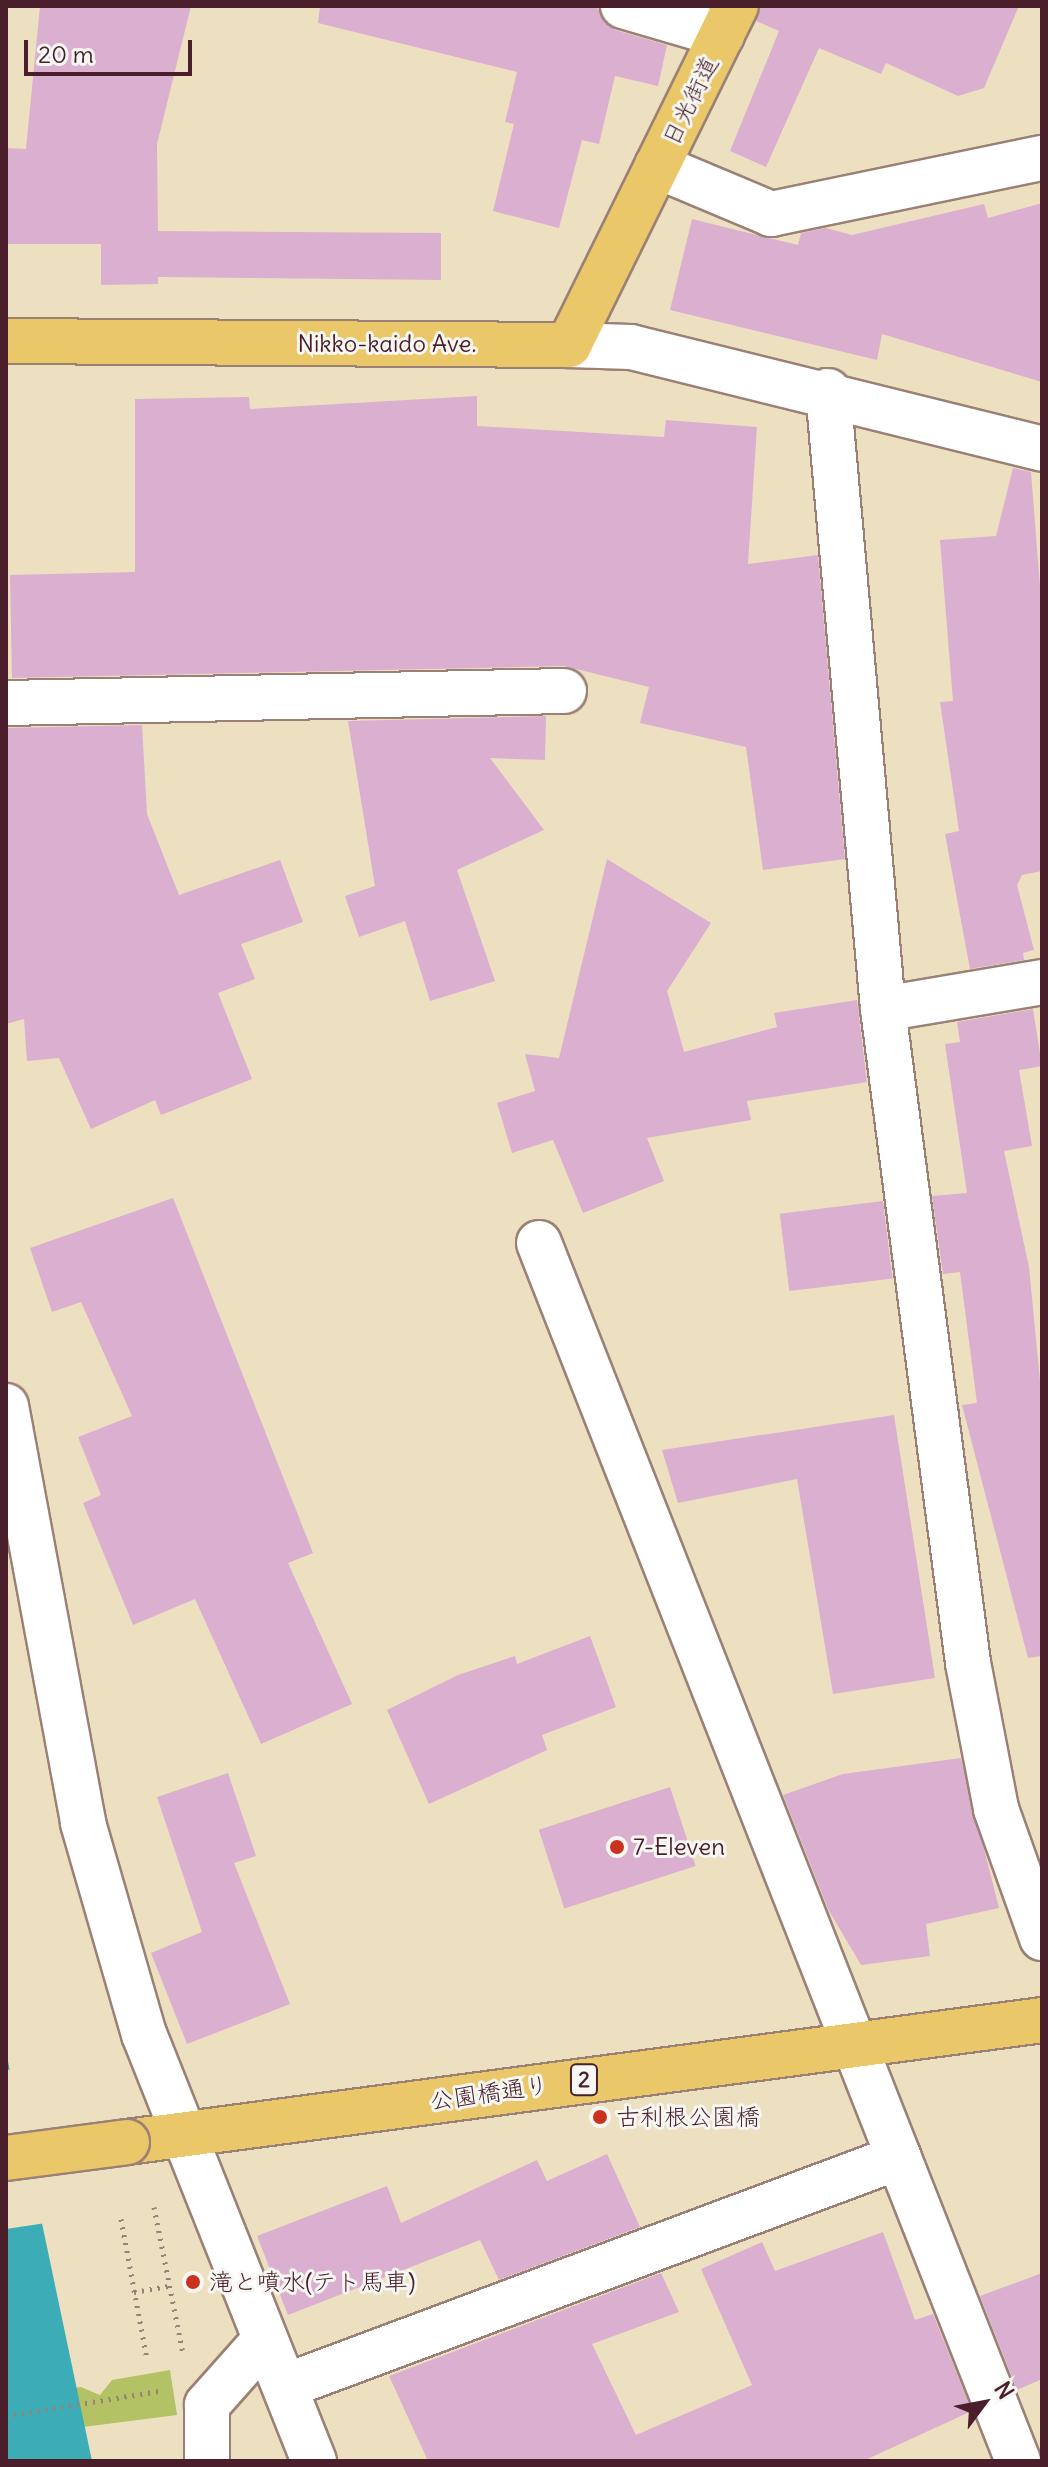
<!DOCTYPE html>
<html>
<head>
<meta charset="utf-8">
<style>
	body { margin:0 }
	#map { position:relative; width:1048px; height:2467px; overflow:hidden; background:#ece0c1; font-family:Delius,"Klee One",sans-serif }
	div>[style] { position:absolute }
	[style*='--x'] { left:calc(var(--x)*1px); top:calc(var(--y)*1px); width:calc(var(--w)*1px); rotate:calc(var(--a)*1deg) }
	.green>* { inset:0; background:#b3c264 }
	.water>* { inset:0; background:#3cadb6 }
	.pier>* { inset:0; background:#ece0c1 }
	.building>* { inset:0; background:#dbafcf; transform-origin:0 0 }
	.path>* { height:5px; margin-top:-2.5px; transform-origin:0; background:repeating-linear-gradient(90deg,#9b8076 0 2px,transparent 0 8px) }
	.roads { filter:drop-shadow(2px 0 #9b8076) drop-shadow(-2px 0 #9b8076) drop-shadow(0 2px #9b8076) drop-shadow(0 -2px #9b8076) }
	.minor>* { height:44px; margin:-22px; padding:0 22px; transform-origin:22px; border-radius:22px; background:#fff }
	.major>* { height:44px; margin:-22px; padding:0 22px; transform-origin:22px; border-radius:22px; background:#eac769 }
	.bridges { filter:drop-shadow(2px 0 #9b8076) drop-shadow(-2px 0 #9b8076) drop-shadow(0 2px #9b8076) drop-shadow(0 -2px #9b8076) }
	.major-bridge>* { height:44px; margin:-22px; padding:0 22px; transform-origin:22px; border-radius:22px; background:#eac769 }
	.dots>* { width:22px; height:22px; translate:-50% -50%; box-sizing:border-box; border:4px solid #f6f6f2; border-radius:50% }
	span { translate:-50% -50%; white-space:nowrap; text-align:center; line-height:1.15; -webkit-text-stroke:6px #f6f6f2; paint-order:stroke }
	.shield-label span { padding:2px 6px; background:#f6f6f2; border:2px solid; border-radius:6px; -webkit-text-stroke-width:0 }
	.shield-label { font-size:22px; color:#4a1f2b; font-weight:700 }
	.street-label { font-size:24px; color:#4a1f2b }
	.poi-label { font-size:24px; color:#4a1f2b }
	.left { translate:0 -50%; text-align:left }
	.frame { position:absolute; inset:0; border:8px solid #4a1f2b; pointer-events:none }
	.north { position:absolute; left:944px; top:2363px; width:80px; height:80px; -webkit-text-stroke:6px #f6f6f2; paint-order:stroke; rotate:58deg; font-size:22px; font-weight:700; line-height:32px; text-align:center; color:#4a1f2b }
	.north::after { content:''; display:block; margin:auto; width:28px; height:36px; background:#4a1f2b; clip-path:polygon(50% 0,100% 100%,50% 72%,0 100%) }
	.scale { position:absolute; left:24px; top:40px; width:168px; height:36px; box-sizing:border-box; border:4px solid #4a1f2b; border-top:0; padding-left:10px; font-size:24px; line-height:28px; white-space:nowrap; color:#4a1f2b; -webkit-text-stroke:6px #f6f6f2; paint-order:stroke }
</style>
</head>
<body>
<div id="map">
	<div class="green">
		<i style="clip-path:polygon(170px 2370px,177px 2415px,36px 2433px,16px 2395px,81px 2387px,100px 2395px,112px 2380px)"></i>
	</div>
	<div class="water">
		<i style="clip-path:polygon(6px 2052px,92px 2461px,6px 2461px)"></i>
	</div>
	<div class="pier">
		<i style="clip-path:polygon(14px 2069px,46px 2223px,6px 2229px,6px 2070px)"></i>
	</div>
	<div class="building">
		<i style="clip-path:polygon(40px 6px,191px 6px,157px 144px,158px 231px,441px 233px,441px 280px,158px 277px,158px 284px,101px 285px,101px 244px,6px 244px,6px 148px,26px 149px)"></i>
		<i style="clip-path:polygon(320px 6px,595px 6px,615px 30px,667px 45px,658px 86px,615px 76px,599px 144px,582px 140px,559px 228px,493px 211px,514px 124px,505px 122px,517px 72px,318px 23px)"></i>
		<i style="clip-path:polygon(761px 6px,1019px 6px,984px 88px,958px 96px,886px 63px,881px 74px,819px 48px,766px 167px,730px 151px,779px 31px,756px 21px)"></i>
		<i style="clip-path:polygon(1042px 203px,1042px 382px,882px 334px,877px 360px,670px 310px,692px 219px,798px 245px,801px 233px,826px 228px,852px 235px,984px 204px,988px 218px)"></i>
		<i style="clip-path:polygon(477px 396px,477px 426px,664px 437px,666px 420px,757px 427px,748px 564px,818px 555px,845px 859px,763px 870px,746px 747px,640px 723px,649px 687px,564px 666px,12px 678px,10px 575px,135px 572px,135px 399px,249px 397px,250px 409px)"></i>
		<i style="clip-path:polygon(1013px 468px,1031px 472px,1042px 612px,1042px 871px,1022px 875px,1017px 885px,1034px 950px,1023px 953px,1024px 960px,970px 969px,945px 834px,959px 831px,940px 702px,953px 701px,940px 540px,996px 536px)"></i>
		<i style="clip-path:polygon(546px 716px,545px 760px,490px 758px,544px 830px,457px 870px,495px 981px,430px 1001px,405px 921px,359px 937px,345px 896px,375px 886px,348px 721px)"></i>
		<i style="clip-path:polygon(142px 725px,147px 814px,179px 895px,280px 860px,303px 922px,241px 944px,255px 979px,218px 993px,252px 1079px,161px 1115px,155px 1100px,91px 1129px,59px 1058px,27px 1061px,24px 1019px,6px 1024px,6px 728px)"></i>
		<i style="clip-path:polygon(607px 859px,711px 923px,667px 991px,684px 1052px,777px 1027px,774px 1013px,857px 1000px,867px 1082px,747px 1101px,751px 1120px,647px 1138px,664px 1181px,583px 1213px,553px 1140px,512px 1153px,497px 1103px,535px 1091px,525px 1054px,559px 1058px)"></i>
		<i style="clip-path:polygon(1033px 1009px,1042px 1066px,1019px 1070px,1032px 1146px,1004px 1151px,1029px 1267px,1042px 1401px,1042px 1656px,1028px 1658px,962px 1405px,977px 1403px,960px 1272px,943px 1274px,932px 1196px,967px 1193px,945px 1044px,960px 1042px,957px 1022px)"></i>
		<i style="clip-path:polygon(173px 1198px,313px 1553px,288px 1563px,352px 1704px,261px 1744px,195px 1599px,133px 1625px,83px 1503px,101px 1495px,78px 1437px,132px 1416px,81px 1302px,52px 1312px,30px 1248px)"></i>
		<i style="left:883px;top:1201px;width:78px;height:104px;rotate:83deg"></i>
		<i style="clip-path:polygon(894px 1415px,935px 1678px,833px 1694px,797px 1479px,678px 1503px,662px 1450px)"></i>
		<i style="clip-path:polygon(590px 1636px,616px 1707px,542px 1735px,547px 1750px,429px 1804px,387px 1710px,458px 1675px,515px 1656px,517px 1664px)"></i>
		<i style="clip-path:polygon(961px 1758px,999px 1908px,926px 1924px,930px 1956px,861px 1965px,828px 1909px,783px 1795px,843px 1774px)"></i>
		<i style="clip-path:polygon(228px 1773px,256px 1856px,234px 1863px,290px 2004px,187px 2044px,151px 1953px,202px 1932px,157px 1797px)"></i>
		<i style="left:670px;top:1787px;width:83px;height:138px;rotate:72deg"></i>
		<i style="clip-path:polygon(607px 2154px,640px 2227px,499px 2280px,480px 2240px,288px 2315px,257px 2236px,387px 2186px,401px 2223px,537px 2160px,547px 2181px)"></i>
		<i style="clip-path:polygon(883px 2232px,915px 2320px,933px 2314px,972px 2411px,863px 2461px,428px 2461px,389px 2376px,661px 2273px,679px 2312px,592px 2344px,636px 2435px,752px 2385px,701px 2269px,762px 2242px,775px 2271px)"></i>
		<i style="clip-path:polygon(1042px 2273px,1042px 2379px,1017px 2390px,980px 2296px)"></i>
	</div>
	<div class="path">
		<i style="--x:154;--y:2207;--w:150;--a:78.8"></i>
		<i style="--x:121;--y:2219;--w:142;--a:79.5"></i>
		<i style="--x:134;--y:2292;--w:35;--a:-10"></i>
		<i style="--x:6;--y:2416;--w:155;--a:-9.3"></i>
	</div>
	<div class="roads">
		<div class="minor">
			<i style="--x:623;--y:6;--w:103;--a:16.3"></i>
			<i style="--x:657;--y:166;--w:124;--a:22.8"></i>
			<i style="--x:771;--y:214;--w:277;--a:-11.7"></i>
			<i style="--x:569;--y:345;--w:62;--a:1.8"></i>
			<i style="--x:631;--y:347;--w:423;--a:13.9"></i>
			<i style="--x:828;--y:391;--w:620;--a:84.91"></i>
			<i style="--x:883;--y:1009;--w:660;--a:82.59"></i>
			<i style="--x:968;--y:1663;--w:149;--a:79.1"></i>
			<i style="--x:996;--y:1809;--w:137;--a:70.4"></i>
			<i style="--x:6;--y:703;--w:558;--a:-1.23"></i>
			<i style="--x:883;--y:1009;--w:161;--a:-9.6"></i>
			<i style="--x:539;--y:1243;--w:1309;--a:68.53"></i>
			<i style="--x:6;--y:1406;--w:424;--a:79.5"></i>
			<i style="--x:83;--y:1823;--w:220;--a:73.9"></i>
			<i style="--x:144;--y:2034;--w:460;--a:68.3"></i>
			<i style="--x:286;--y:2386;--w:654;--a:-20.48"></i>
			<i style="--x:207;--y:2461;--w:56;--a:-90"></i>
			<i style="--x:207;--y:2405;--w:83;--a:-48.4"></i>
		</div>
		<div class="major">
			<i style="--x:6;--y:341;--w:563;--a:0.41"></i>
			<i style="--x:569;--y:345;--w:378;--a:-63.8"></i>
			<i style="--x:127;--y:2142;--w:923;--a:-7.59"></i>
		</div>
	</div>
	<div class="bridges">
		<div class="major-bridge">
			<i style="--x:6;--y:2158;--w:122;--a:-7.5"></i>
		</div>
	</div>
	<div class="dots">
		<i style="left:617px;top:1847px;background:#c8321e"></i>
		<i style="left:600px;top:2117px;background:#c8321e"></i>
		<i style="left:193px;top:2282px;background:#c8321e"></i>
	</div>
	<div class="shield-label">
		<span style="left:584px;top:2080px">2</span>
	</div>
	<div class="street-label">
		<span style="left:690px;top:101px;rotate:-64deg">日光街道</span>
		<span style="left:387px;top:344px">Nikko-kaido Ave.</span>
		<span style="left:489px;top:2093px;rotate:-8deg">公園橋通り</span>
	</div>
	<div class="poi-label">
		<span class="left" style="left:633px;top:1847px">7-Eleven</span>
		<span class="left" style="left:616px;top:2117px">古利根公園橋</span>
		<span class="left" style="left:209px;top:2282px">滝と噴水(テト馬車)</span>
	</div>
	<div class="frame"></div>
	<div class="north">N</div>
	<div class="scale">20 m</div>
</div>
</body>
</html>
